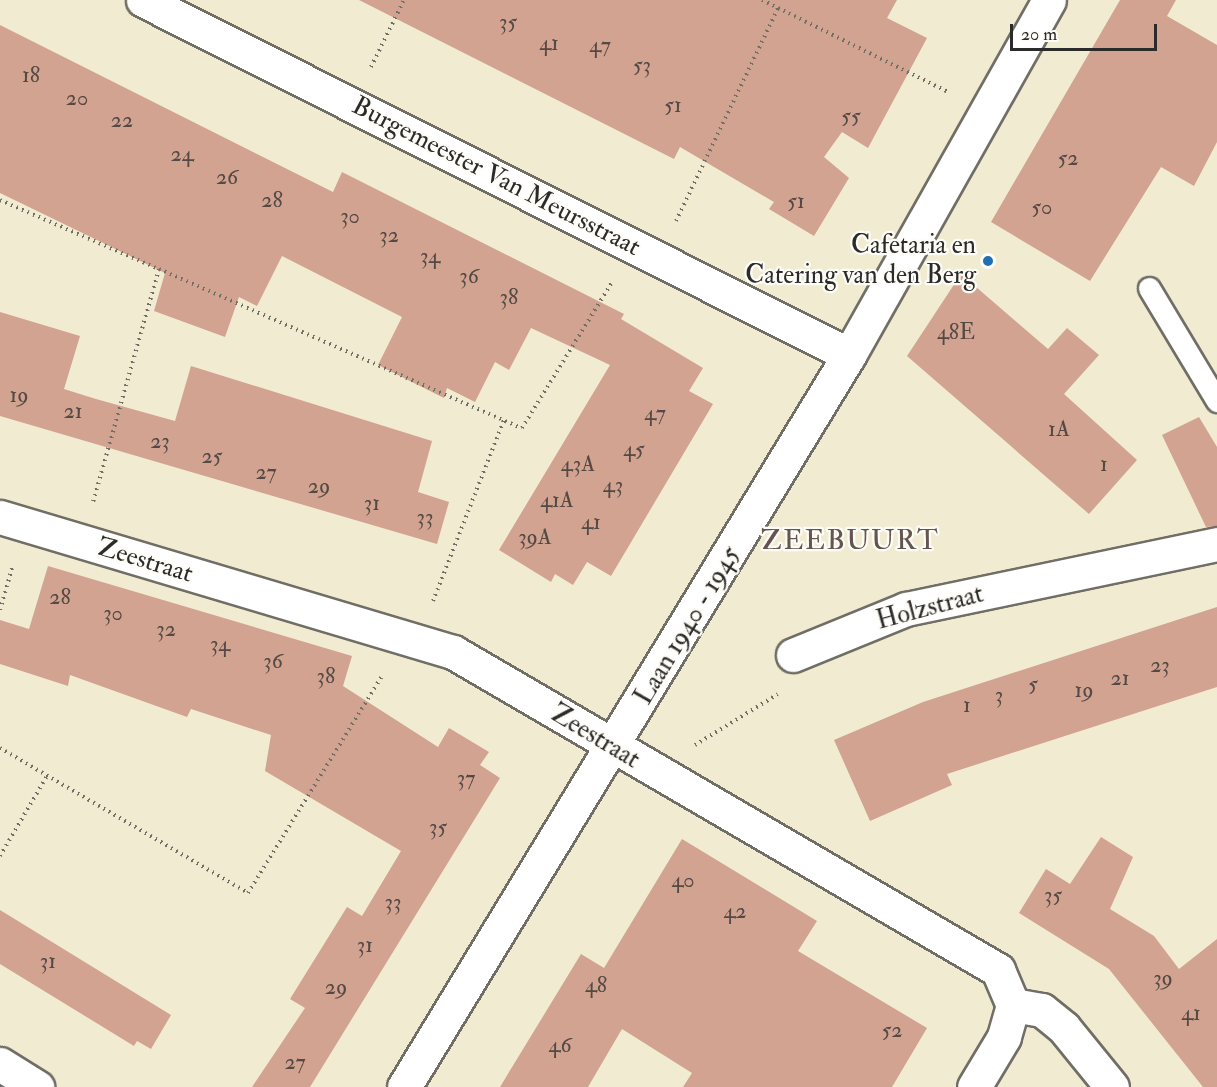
<!DOCTYPE html>
<html>
<head>
<meta charset="utf-8">
<style>
	body { margin:0 }
	#map { position:relative; width:1217px; height:1087px; overflow:hidden; background:#f1ebd2; font-family:"IM FELL Double Pica",serif }
	div>[style] { position:absolute }
	[style*='--x'] { left:calc(var(--x)*1px); top:calc(var(--y)*1px); width:calc(var(--w)*1px); rotate:calc(var(--a)*1deg) }
	.building>* { inset:0; background:#d1a390 }
	.path>* { height:4px; margin-top:-2px; transform-origin:0; background:repeating-linear-gradient(90deg,#706e65 0 1.5px,transparent 0 6px) }
	.roads { filter:drop-shadow(2px 0 #706e65) drop-shadow(-2px 0 #706e65) drop-shadow(0 2px #706e65) drop-shadow(0 -2px #706e65) }
	.service>* { height:21px; margin:-10.5px; padding:0 10.5px; transform-origin:10.5px; border-radius:10.5px; background:#fff }
	.minor>* { height:33px; margin:-16.5px; padding:0 16.5px; transform-origin:16.5px; border-radius:16.5px; background:#fff }
	.dots>* { width:16px; height:16px; translate:-50% -50%; box-sizing:border-box; border:3px solid #fdfcf7; border-radius:50% }
	span { translate:-50% -50%; white-space:nowrap; text-align:center; line-height:1.15; -webkit-text-stroke:4.5px #fdfcf7; paint-order:stroke }
	.number-label { font-size:22px; color:#544944 }
	.number-label span { -webkit-text-stroke-width:0 }
	.street-label { font-size:26px; color:#2b2b2b }
	.poi-label { font-size:26px; color:#2b2b2b }
	.right { translate:-100% -50%; text-align:right }
	.quarter-label { font-size:28px; color:#65554e; letter-spacing:1.5px }
	.scale { position:absolute; left:1010px; top:24px; width:147px; height:27px; box-sizing:border-box; border:3px solid #2b2b2b; border-top:0; padding-left:8px; font-size:18px; line-height:21px; white-space:nowrap; color:#2b2b2b; -webkit-text-stroke:4px #fdfcf7; paint-order:stroke }
</style>
</head>
<body>
<div id="map">
	<div class="building">
		<i style="clip-path:polygon(359px 0,897px 0,887px 18px,927px 38px,868px 148px,842px 132px,824px 157px,849px 178px,814px 236px,769px 209px,774px 202px,680px 147px,674px 159px)"></i>
		<i style="clip-path:polygon(1120px 0,1176px 0,1167px 16px,1217px 45px,1217px 142px,1194px 186px,1161px 167px,1090px 281px,991px 222px)"></i>
		<i style="clip-path:polygon(0 25px,333px 192px,342px 172px,624px 314px,621px 319px,703px 368px,689px 391px,713px 404px,611px 576px,587px 562px,573px 585px,555px 574px,551px 582px,499px 550px,610px 365px,531px 328px,509px 370px,495px 362px,475px 402px,447px 388px,444px 398px,378px 365px,402px 317px,282px 256px,257px 306px,239px 297px,225px 337px,154px 311px,165px 273px,0 193px)"></i>
		<i style="clip-path:polygon(961px 274px,1048px 349px,1067px 328px,1099px 355px,1064px 394px,1137px 460px,1089px 514px,907px 356px)"></i>
		<i style="clip-path:polygon(0 312px,80px 336px,64px 389px,96px 399px,175px 421px,191px 366px,432px 441px,418px 492px,449px 502px,437px 544px,0 416px)"></i>
		<i style="clip-path:polygon(1199px 417px,1217px 447px,1217px 526px,1206px 527px,1162px 435px)"></i>
		<i style="clip-path:polygon(48px 566px,352px 656px,343px 686px,438px 747px,449px 728px,489px 752px,480px 765px,500px 778px,310px 1087px,252px 1087px,305px 1008px,290px 999px,347px 907px,362px 916px,401px 851px,265px 771px,271px 735px,191px 709px,187px 717px,70px 675px,68px 686px,0 664px,0 620px,29px 629px)"></i>
		<i style="clip-path:polygon(1217px 607px,1217px 687px,947px 774px,952px 785px,870px 821px,834px 740px,923px 702px)"></i>
		<i style="clip-path:polygon(1101px 837px,1133px 857px,1110px 909px,1154px 936px,1179px 969px,1217px 939px,1217px 1087px,1203px 1087px,1109px 969px,1019px 913px,1046px 869px,1070px 884px)"></i>
		<i style="clip-path:polygon(682px 839px,817px 921px,798px 951px,927px 1028px,892px 1087px,683px 1087px,692px 1073px,622px 1029px,588px 1087px,500px 1087px,581px 954px,604px 968px)"></i>
		<i style="clip-path:polygon(0 910px,171px 1015px,151px 1049px,137px 1041px,134px 1046px,0 964px)"></i>
	</div>
	<div class="path">
		<i style="--x:762;--y:0;--w:208;--a:26.3"></i>
		<i style="--x:371;--y:67;--w:75;--a:-63.8"></i>
		<i style="--x:0;--y:200;--w:173;--a:23.5"></i>
		<i style="--x:159;--y:269;--w:242;--a:105.8"></i>
		<i style="--x:676;--y:221;--w:236;--a:-64.4"></i>
		<i style="--x:159;--y:269;--w:396;--a:23.7"></i>
		<i style="--x:522;--y:428;--w:172;--a:-58.3"></i>
		<i style="--x:433;--y:601;--w:194;--a:-68.6"></i>
		<i style="--x:0;--y:610;--w:47;--a:-73.9"></i>
		<i style="--x:695;--y:745;--w:97;--a:-31.6"></i>
		<i style="--x:0;--y:748;--w:287;--a:30.3"></i>
		<i style="--x:248;--y:893;--w:255;--a:-58.3"></i>
		<i style="--x:0;--y:856;--w:93;--a:-59.6"></i>
	</div>
	<div class="roads">
		<div class="service">
			<i style="--x:1149;--y:288;--w:132;--a:59"></i>
		</div>
		<div class="minor">
			<i style="--x:143;--y:0;--w:790;--a:26.69"></i>
			<i style="--x:0;--y:517;--w:473;--a:16.6"></i>
			<i style="--x:453;--y:652;--w:631;--a:30.26"></i>
			<i style="--x:998;--y:970;--w:38;--a:67"></i>
			<i style="--x:1013;--y:1005;--w:33;--a:106"></i>
			<i style="--x:1004;--y:1037;--w:58;--a:121"></i>
			<i style="--x:793;--y:655;--w:122;--a:-22.2"></i>
			<i style="--x:906;--y:609;--w:318;--a:-11.8"></i>
			<i style="--x:1013;--y:1005;--w:29;--a:10"></i>
			<i style="--x:1042;--y:1010;--w:28;--a:39"></i>
			<i style="--x:1064;--y:1028;--w:76;--a:50.9"></i>
			<i style="--x:0;--y:1064;--w:44;--a:31.9"></i>
			<i style="--x:404;--y:1087;--w:857;--a:-58.7"></i>
			<i style="--x:849;--y:355;--w:407;--a:-60.6"></i>
		</div>
	</div>
	<div class="dots">
		<i style="left:988px;top:261px;background:#1f6fb2"></i>
	</div>
	<div class="number-label">
		<span style="left:508px;top:23px">35</span>
		<span style="left:549px;top:44px">41</span>
		<span style="left:600px;top:46px">47</span>
		<span style="left:642px;top:66px">53</span>
		<span style="left:31px;top:76px">18</span>
		<span style="left:77px;top:99px">20</span>
		<span style="left:673px;top:106px">51</span>
		<span style="left:851px;top:117px">55</span>
		<span style="left:122px;top:121px">22</span>
		<span style="left:182px;top:155px">24</span>
		<span style="left:1068px;top:159px">52</span>
		<span style="left:227px;top:178px">26</span>
		<span style="left:272px;top:201px">28</span>
		<span style="left:796px;top:202px">51</span>
		<span style="left:1042px;top:208px">50</span>
		<span style="left:350px;top:217px">30</span>
		<span style="left:389px;top:236px">32</span>
		<span style="left:430px;top:257px">34</span>
		<span style="left:469px;top:277px">36</span>
		<span style="left:509px;top:298px">38</span>
		<span style="left:956px;top:333px">48E</span>
		<span style="left:19px;top:396px">19</span>
		<span style="left:73px;top:412px">21</span>
		<span style="left:655px;top:414px">47</span>
		<span style="left:1059px;top:430px">1A</span>
		<span style="left:160px;top:442px">23</span>
		<span style="left:634px;top:450px">45</span>
		<span style="left:212px;top:457px">25</span>
		<span style="left:578px;top:465px">43A</span>
		<span style="left:1104px;top:465px">1</span>
		<span style="left:266px;top:473px">27</span>
		<span style="left:613px;top:486px">43</span>
		<span style="left:319px;top:487px">29</span>
		<span style="left:557px;top:501px">41A</span>
		<span style="left:372px;top:504px">31</span>
		<span style="left:425px;top:518px">33</span>
		<span style="left:591px;top:523px">41</span>
		<span style="left:535px;top:538px">39A</span>
		<span style="left:60px;top:598px">28</span>
		<span style="left:113px;top:614px">30</span>
		<span style="left:166px;top:630px">32</span>
		<span style="left:220px;top:645px">34</span>
		<span style="left:273px;top:662px">36</span>
		<span style="left:1160px;top:666px">23</span>
		<span style="left:326px;top:677px">38</span>
		<span style="left:1120px;top:679px">21</span>
		<span style="left:1033px;top:685px">5</span>
		<span style="left:1084px;top:691px">19</span>
		<span style="left:999px;top:696px">3</span>
		<span style="left:967px;top:706px">1</span>
		<span style="left:466px;top:779px">37</span>
		<span style="left:438px;top:828px">35</span>
		<span style="left:683px;top:881px">40</span>
		<span style="left:1053px;top:896px">35</span>
		<span style="left:393px;top:903px">33</span>
		<span style="left:735px;top:912px">42</span>
		<span style="left:365px;top:946px">31</span>
		<span style="left:48px;top:962px">31</span>
		<span style="left:1163px;top:979px">39</span>
		<span style="left:596px;top:986px">48</span>
		<span style="left:336px;top:988px">29</span>
		<span style="left:1191px;top:1014px">41</span>
		<span style="left:892px;top:1031px">52</span>
		<span style="left:560px;top:1046px">46</span>
		<span style="left:295px;top:1063px">27</span>
	</div>
	<div class="street-label">
		<span style="left:496px;top:177px;rotate:27deg">Burgemeester Van Meursstraat</span>
		<span style="left:145px;top:561px;rotate:17deg">Zeestraat</span>
		<span style="left:930px;top:608px;rotate:-15deg">Holzstraat</span>
		<span style="left:688px;top:626px;rotate:-59deg">Laan 1940 - 1945</span>
		<span style="left:595px;top:737px;rotate:31deg">Zeestraat</span>
	</div>
	<div class="poi-label">
		<span class="right" style="left:976px;top:261px">Cafetaria en<br>Catering van den Berg</span>
	</div>
	<div class="quarter-label">
		<span style="left:850px;top:541px">ZEEBUURT</span>
	</div>
	<div class="scale">20 m</div>
</div>
</body>
</html>
